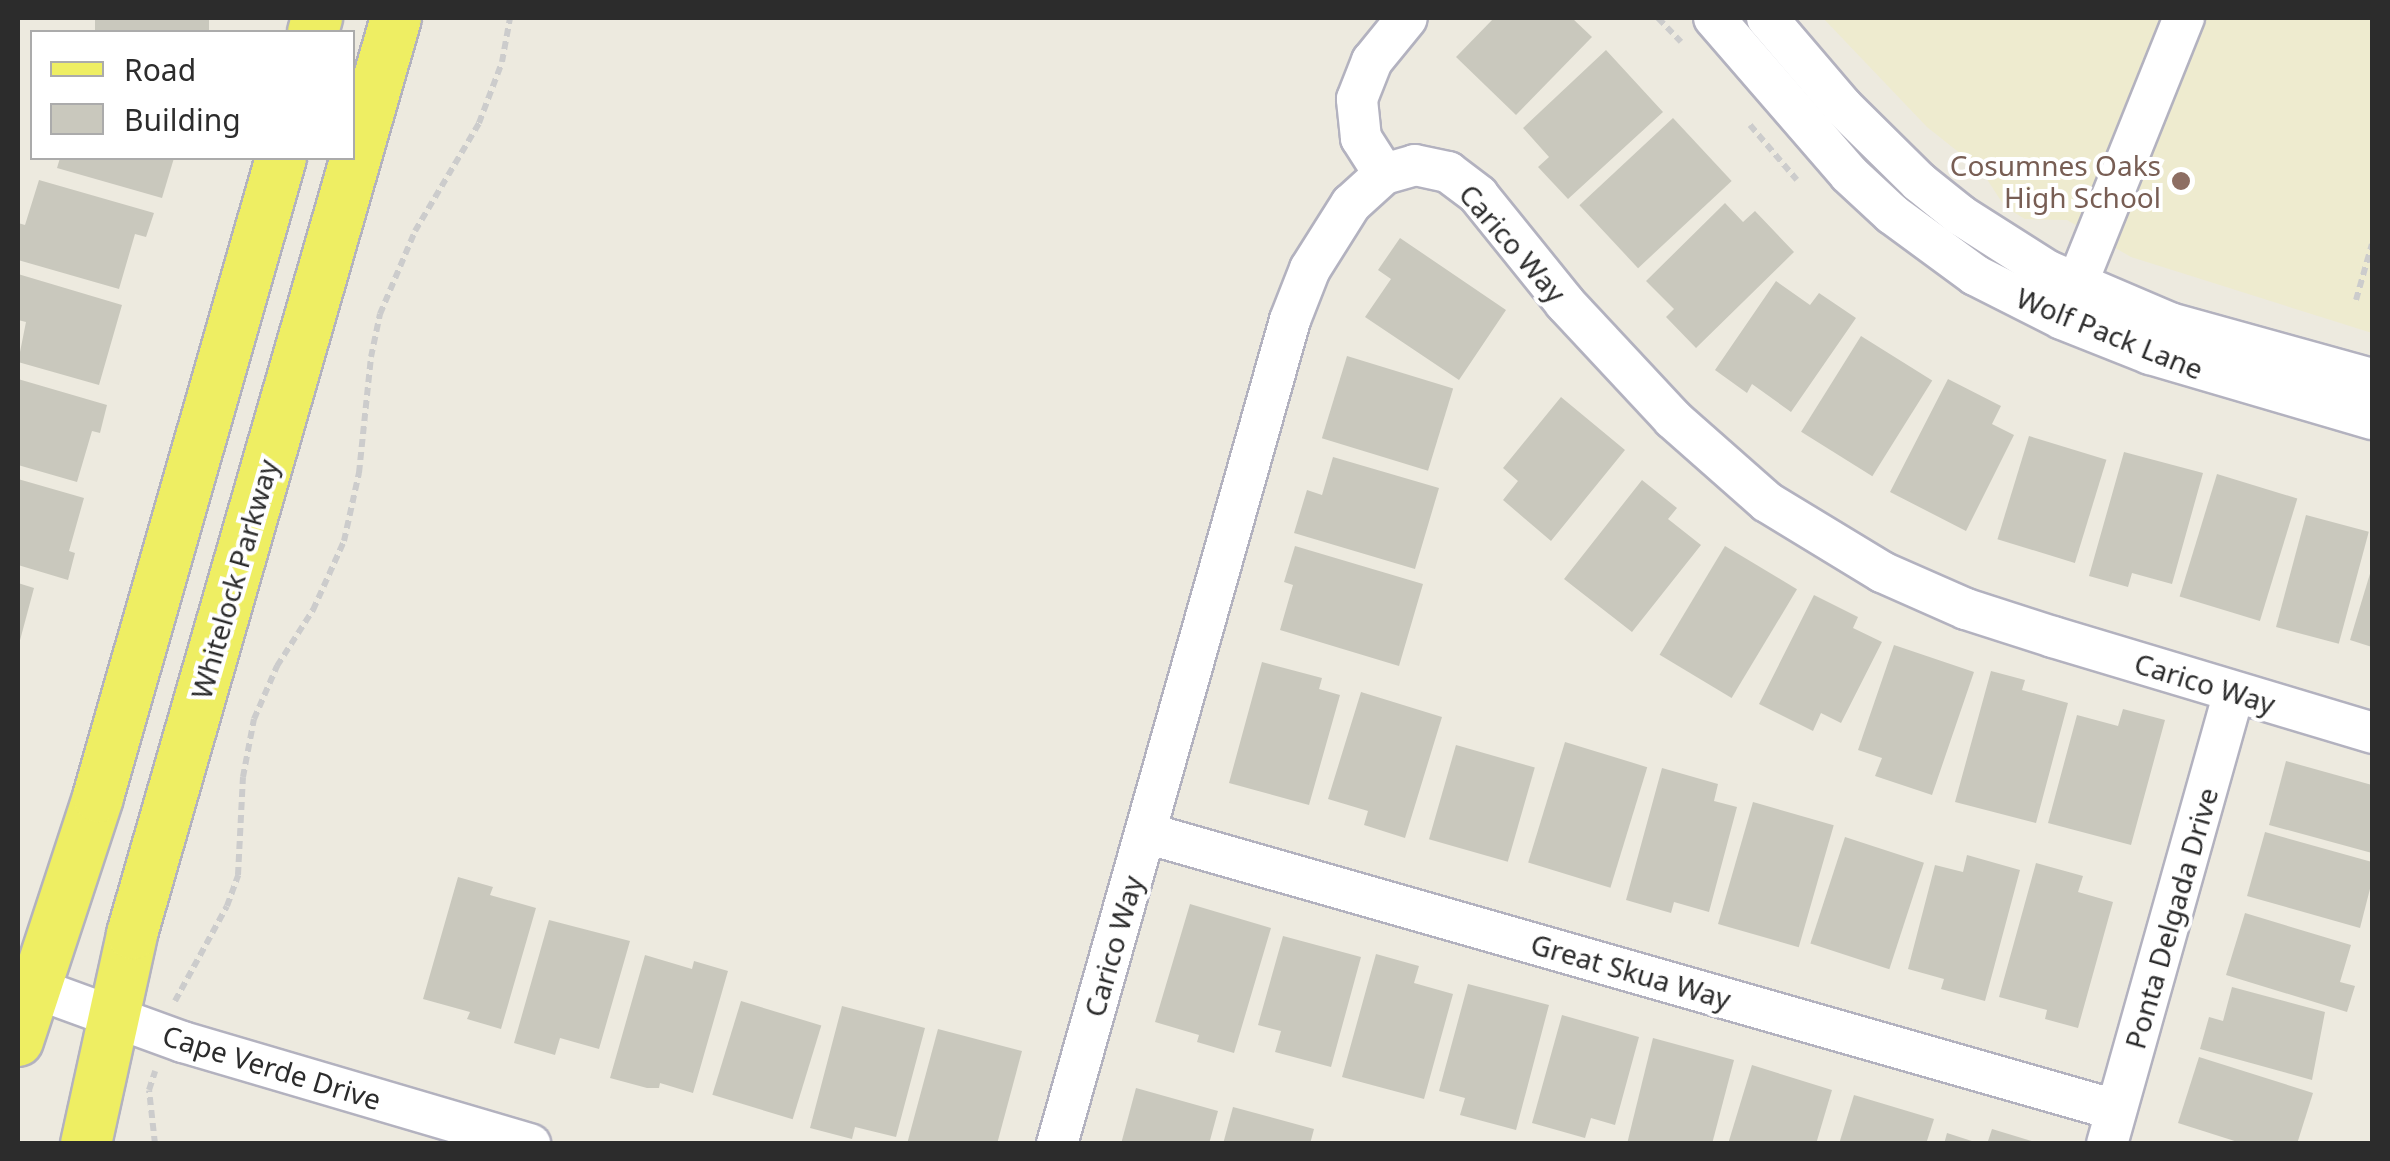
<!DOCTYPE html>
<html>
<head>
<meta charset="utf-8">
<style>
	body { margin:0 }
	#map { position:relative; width:2390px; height:1161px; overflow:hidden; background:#edeadf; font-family:"Noto Sans",sans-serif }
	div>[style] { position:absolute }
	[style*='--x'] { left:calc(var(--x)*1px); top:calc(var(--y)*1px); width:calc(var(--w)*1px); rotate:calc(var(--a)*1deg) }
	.education>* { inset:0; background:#eeebcf }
	.building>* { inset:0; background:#c9c8bd; transform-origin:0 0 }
	.path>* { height:6px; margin-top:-3px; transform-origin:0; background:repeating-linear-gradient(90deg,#ccc 0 8px,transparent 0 13px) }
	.roads { filter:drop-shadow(2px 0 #b3b2bf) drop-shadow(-2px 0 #b3b2bf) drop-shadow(0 2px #b3b2bf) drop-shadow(0 -2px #b3b2bf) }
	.minor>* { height:40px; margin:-20px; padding:0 20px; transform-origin:20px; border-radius:20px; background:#fff }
	.major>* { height:50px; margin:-25px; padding:0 25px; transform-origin:25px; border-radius:25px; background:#eeee63 }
	.dots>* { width:28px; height:28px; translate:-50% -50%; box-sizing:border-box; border:5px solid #fff; border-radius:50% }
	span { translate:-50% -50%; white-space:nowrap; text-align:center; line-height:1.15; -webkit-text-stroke:8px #fff; paint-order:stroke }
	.education-label { font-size:28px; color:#785e54 }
	.right { translate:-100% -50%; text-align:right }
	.street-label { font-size:28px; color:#2c2c2c }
	.frame { position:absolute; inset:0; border:20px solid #2c2c2c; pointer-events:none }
	.legend { position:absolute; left:30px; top:30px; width:325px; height:130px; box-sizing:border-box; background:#fff; border:2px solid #ababab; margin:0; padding:12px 18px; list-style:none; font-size:30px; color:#2c2c2c }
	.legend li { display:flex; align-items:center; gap:20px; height:50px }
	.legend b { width:50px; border:2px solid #ababab }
</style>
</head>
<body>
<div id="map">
	<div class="education">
		<i style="clip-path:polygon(1823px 18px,2372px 18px,2372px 333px,2131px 257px,2067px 220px,2025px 219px,2005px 207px,1981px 170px,1927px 127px)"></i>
	</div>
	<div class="building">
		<i style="left:95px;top:18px;width:114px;height:15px"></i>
		<i style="clip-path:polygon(1494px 18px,1572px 18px,1592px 37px,1516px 115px,1456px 57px)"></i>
		<i style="clip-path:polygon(1606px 50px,1663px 112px,1568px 199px,1538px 167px,1549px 157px,1523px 128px)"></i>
		<i style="left:1673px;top:118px;width:86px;height:128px;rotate:47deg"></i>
		<i style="clip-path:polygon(60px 158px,174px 158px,162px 198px,57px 168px)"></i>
		<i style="clip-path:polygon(39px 180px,154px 213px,146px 237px,135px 234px,119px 289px,18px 260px,18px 223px,25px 225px)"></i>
		<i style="clip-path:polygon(1725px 203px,1743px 222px,1755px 211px,1794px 252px,1696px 348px,1666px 317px,1674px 309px,1646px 281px)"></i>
		<i style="clip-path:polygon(1400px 238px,1506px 310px,1459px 380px,1365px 317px,1391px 279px,1378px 270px)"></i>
		<i style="clip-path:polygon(18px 274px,122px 305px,99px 385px,18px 362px,26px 322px,18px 320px)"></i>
		<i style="clip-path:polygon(1776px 281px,1810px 305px,1819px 293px,1856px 318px,1791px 412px,1752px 384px,1747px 393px,1715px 370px)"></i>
		<i style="left:1861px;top:336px;width:84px;height:113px;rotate:32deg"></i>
		<i style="left:1347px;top:356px;width:111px;height:86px;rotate:17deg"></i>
		<i style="clip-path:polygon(18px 379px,107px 405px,100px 433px,92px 431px,77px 482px,18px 465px)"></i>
		<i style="clip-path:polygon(1948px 379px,2001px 406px,1992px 424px,2014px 435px,1966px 531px,1890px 492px)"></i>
		<i style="clip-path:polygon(1561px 397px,1625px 450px,1551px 541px,1503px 500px,1518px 481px,1503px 468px)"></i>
		<i style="left:2029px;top:436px;width:81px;height:108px;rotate:17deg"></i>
		<i style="clip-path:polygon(2124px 452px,2203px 473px,2172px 584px,2132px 573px,2128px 587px,2089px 576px)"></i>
		<i style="clip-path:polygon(1333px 457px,1439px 488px,1415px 569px,1294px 533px,1307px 490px,1322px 495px)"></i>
		<i style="left:2217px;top:474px;width:84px;height:128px;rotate:17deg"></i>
		<i style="clip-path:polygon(18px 479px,84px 498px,69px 551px,75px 553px,68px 580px,18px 565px)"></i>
		<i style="clip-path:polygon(1642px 480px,1677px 508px,1668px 519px,1701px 545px,1632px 632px,1564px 579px)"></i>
		<i style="left:2306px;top:515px;width:65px;height:116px;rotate:15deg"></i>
		<i style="clip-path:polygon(1295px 546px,1423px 584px,1399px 666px,1280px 630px,1293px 585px,1284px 582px)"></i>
		<i style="left:1725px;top:546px;width:84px;height:127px;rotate:31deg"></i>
		<i style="clip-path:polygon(2372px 567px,2372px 647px,2350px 640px)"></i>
		<i style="clip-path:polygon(18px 583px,34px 588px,19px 644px,18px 644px)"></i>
		<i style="clip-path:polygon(1814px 595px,1858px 617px,1853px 628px,1882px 642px,1841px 723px,1821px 713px,1813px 731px,1759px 704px)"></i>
		<i style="clip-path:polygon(1894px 645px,1974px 672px,1932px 795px,1875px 776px,1882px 758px,1858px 750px)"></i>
		<i style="clip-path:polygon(1262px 662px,1322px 678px,1319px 689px,1340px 695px,1309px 805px,1229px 783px)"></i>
		<i style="clip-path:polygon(1991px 671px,2025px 680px,2022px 690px,2068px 703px,2036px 823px,1955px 802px)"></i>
		<i style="clip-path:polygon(1361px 692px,1442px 717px,1405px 838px,1364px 825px,1368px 811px,1328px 799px)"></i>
		<i style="clip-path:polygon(2123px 709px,2165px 720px,2131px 845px,2048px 823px,2077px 715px,2118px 726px)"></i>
		<i style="left:1565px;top:742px;width:86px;height:126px;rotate:17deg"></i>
		<i style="left:1456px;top:745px;width:82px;height:98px;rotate:16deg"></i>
		<i style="clip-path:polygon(2286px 761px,2372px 785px,2372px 853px,2269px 825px)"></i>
		<i style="clip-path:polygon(1662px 768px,1718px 784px,1714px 801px,1737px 807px,1709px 912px,1674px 902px,1671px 913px,1626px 900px)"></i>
		<i style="left:1753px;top:802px;width:84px;height:127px;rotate:16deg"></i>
		<i style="clip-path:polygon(2265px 832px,2372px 862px,2372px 881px,2360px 928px,2247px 896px)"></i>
		<i style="left:1845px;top:837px;width:83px;height:112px;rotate:18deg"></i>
		<i style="clip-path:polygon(1967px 855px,2020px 870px,1985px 1001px,1941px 989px,1944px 979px,1908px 969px,1935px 865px,1963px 872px)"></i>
		<i style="clip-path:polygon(2036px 863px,2083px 876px,2078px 892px,2113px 902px,2078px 1028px,2045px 1019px,2047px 1010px,1999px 997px)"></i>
		<i style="clip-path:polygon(458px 877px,493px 887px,490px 895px,536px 908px,501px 1029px,467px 1019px,470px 1012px,423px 999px)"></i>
		<i style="clip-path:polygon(1190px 904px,1271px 928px,1234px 1053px,1197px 1042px,1199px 1035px,1155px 1022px)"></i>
		<i style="clip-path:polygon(2245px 913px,2351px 945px,2340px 982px,2355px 986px,2347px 1012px,2226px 975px)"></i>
		<i style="clip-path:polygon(549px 920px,630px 941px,599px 1049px,560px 1038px,555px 1055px,514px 1043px)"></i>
		<i style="clip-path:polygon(1283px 936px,1361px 957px,1331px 1067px,1275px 1052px,1281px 1031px,1258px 1025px)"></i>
		<i style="clip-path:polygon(1376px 954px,1419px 966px,1414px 983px,1453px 994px,1424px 1099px,1342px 1077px)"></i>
		<i style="clip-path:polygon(645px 955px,692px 969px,694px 961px,728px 971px,693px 1093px,660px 1083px,659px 1088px,647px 1088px,610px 1078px)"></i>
		<i style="clip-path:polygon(1468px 984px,1549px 1005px,1516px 1130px,1460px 1115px,1465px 1098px,1439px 1091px)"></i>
		<i style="clip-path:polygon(2232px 987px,2325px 1012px,2312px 1080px,2200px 1049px,2209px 1017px,2223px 1021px)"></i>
		<i style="left:741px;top:1001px;width:84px;height:98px;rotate:17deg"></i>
		<i style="clip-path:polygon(842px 1006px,925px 1028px,896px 1137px,855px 1127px,852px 1139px,810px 1128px)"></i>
		<i style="clip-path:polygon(1562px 1015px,1639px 1037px,1615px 1125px,1591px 1118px,1585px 1138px,1532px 1123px)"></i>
		<i style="clip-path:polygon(938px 1029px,1022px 1051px,997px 1144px,907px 1144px)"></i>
		<i style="clip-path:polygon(1653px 1038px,1734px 1060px,1712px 1144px,1627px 1144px)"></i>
		<i style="clip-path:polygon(2199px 1057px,2313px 1093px,2297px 1144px,2244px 1144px,2178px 1123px)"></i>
		<i style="clip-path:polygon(1752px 1065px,1832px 1090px,1816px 1144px,1728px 1144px)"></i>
		<i style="clip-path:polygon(1136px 1088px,1218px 1111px,1209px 1144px,1121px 1144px)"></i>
		<i style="clip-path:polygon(1854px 1095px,1934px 1119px,1926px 1144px,1839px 1144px)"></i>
		<i style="clip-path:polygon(1233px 1107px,1314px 1129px,1310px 1144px,1223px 1144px)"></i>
		<i style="clip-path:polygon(1992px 1129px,2038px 1143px,2038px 1144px,1987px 1144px)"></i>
		<i style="clip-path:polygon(1947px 1133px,1978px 1143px,1978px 1144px,1944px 1144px)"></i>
	</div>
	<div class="path">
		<i style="--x:1658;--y:18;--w:33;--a:46"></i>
		<i style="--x:1750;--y:125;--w:72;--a:49.5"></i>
		<i style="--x:2356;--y:300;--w:58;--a:-74.1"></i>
		<i style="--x:175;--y:1001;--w:108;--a:-61.3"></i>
		<i style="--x:227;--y:906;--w:33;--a:-70"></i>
		<i style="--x:238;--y:875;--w:98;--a:-87.1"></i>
		<i style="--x:243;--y:777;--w:59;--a:-79.3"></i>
		<i style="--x:254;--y:719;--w:58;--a:-66.5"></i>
		<i style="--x:277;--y:666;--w:67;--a:-57.3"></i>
		<i style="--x:313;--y:610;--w:76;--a:-65.8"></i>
		<i style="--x:344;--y:541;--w:70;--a:-77.6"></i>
		<i style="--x:359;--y:473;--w:117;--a:-84.1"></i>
		<i style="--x:371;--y:357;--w:44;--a:-78.2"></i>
		<i style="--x:380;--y:314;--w:90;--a:-67.1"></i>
		<i style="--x:415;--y:231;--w:126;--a:-59.3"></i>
		<i style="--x:479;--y:123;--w:65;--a:-69.3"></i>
		<i style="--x:502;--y:62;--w:45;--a:-79.7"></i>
		<i style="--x:155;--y:1144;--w:54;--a:-96.3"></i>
		<i style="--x:149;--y:1090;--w:20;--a:-72"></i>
	</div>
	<div class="roads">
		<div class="minor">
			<i style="--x:1714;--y:18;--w:206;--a:49.1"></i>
			<i style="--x:1849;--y:174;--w:59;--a:42.9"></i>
			<i style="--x:1892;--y:214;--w:103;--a:36.3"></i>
			<i style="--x:1975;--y:275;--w:97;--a:26.8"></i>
			<i style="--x:2062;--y:319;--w:95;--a:21.7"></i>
			<i style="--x:2150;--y:354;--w:231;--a:16.3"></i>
			<i style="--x:1767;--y:18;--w:117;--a:49.5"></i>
			<i style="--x:1843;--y:107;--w:107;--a:44.6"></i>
			<i style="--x:1919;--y:182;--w:53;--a:38.8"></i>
			<i style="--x:1960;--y:215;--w:104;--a:32.5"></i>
			<i style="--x:2048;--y:271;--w:133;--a:23.1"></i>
			<i style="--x:2170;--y:323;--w:210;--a:15.5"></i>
			<i style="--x:1384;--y:174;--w:43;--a:-122.6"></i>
			<i style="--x:1361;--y:138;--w:39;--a:-96"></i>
			<i style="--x:1357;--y:99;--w:41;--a:-68.5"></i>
			<i style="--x:1372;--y:61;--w:55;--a:-50.9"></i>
			<i style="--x:2066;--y:311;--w:316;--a:-68.1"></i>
			<i style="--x:1146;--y:833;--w:1009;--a:15.94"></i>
			<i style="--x:18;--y:982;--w:176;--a:20"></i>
			<i style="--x:183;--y:1042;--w:362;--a:16.4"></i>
			<i style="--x:1057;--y:1144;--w:856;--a:-74.21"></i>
			<i style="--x:1290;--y:320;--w:55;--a:-68.6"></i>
			<i style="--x:1310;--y:269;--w:77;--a:-57.8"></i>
			<i style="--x:1351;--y:204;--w:45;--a:-42.3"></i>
			<i style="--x:1384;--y:174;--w:32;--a:-16"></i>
			<i style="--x:1415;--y:165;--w:34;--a:12"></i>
			<i style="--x:1448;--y:172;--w:38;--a:37"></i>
			<i style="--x:1478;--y:195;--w:139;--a:51.1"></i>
			<i style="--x:1565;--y:303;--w:158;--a:47"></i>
			<i style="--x:1673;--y:419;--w:125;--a:41.4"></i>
			<i style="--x:1767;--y:502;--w:135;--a:31.3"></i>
			<i style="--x:1882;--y:572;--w:92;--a:23.8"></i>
			<i style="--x:1966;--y:609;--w:91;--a:17.8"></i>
			<i style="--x:2053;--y:637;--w:333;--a:16.7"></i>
			<i style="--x:2107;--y:1144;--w:469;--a:-74.3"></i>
		</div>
		<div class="major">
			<i style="--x:313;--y:32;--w:15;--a:-74"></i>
			<i style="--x:18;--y:1041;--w:257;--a:-71.8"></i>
			<i style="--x:98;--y:797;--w:665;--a:-74.02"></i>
			<i style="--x:86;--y:1144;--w:215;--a:-77.6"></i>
			<i style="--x:132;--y:934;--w:953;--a:-73.92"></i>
		</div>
	</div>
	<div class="dots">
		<i style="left:2181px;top:181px;background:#8d6e63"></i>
	</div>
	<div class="education-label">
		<span class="right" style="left:2161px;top:181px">Cosumnes Oaks<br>High School</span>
	</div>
	<div class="street-label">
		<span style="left:1513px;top:243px;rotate:49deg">Carico Way</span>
		<span style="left:2110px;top:333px;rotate:22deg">Wolf Pack Lane</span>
		<span style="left:234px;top:579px;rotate:-74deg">Whitelock Parkway</span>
		<span style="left:2205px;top:683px;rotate:17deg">Carico Way</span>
		<span style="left:2171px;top:918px;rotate:-74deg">Ponta Delgada Drive</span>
		<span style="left:1113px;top:946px;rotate:-74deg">Carico Way</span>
		<span style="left:1631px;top:971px;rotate:16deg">Great Skua Way</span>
		<span style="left:272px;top:1067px;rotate:17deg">Cape Verde Drive</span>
	</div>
	<div class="frame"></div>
	<ul class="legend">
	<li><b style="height:12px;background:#eeee63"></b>Road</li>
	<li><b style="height:28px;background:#c9c8bd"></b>Building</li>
	</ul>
</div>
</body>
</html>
